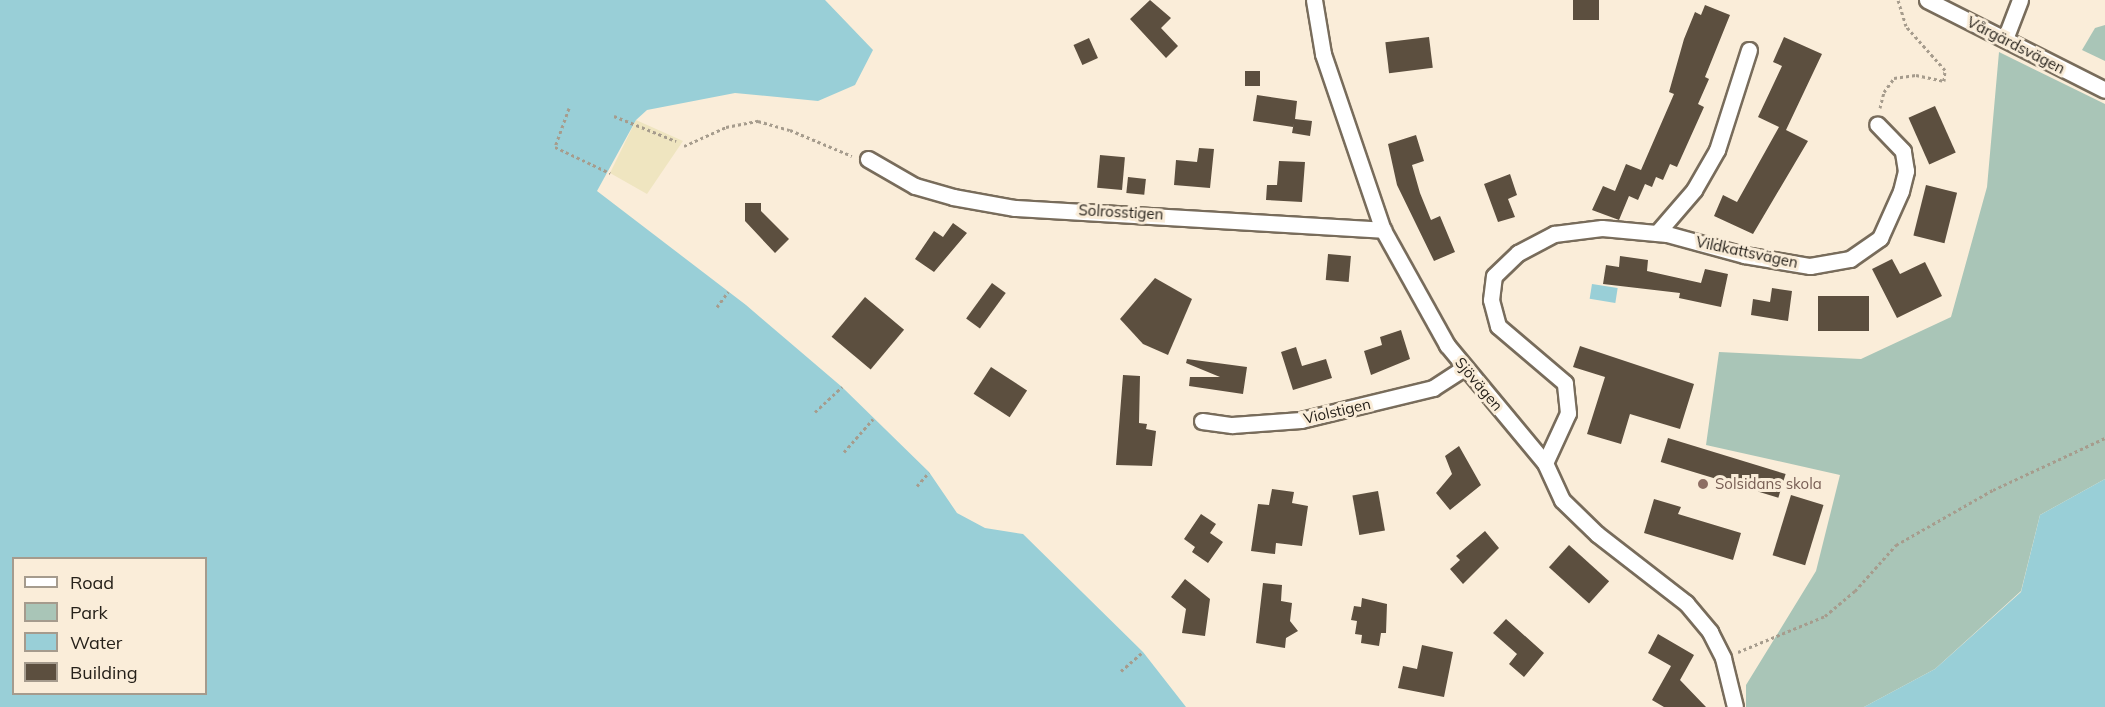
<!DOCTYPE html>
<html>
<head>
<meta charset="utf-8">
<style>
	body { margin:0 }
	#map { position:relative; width:2105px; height:707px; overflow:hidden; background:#faedd9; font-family:Mulish,sans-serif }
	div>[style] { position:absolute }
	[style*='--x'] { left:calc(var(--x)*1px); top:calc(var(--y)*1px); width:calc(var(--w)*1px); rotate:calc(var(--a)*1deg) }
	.green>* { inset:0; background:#a9c5b7 }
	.sand>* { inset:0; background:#efe5c0 }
	.water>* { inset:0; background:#99cfd7; transform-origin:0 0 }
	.building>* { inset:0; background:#5c4f3f; transform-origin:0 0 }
	.path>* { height:3px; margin-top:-1.5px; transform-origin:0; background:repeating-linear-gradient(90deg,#a69c8d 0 3px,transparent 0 6px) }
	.roads { filter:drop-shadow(2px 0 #786c5b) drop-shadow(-2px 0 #786c5b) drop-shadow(0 2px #786c5b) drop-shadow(0 -2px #786c5b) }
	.minor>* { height:15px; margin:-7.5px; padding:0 7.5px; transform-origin:7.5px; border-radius:7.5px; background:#fff }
	.dots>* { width:16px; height:16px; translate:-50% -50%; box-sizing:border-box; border:3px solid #faedd9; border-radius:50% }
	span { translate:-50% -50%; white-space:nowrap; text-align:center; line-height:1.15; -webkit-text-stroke:6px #faedd9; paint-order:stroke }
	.street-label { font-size:15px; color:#26211a }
	.education-label { font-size:15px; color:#785e54 }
	.left { translate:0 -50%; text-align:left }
	.legend { position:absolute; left:12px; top:557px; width:195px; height:138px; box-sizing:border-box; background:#faedd9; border:2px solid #a59b8d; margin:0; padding:8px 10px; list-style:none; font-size:18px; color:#26211a }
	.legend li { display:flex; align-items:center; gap:12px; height:30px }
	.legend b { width:30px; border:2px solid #a59b8d }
</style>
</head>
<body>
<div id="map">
	<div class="green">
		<i style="clip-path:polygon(2105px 25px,2105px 61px,2082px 50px,2095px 28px)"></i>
		<i style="clip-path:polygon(1999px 52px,2105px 104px,2105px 479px,2040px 515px,2021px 591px,1935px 669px,1864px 707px,1746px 707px,1746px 685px,1816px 571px,1840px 475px,1706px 445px,1719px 352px,1861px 359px,1951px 317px,1987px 187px)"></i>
	</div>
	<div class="sand">
		<i style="clip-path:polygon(636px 120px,683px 141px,647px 194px,610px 173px)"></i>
	</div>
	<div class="water">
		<i style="clip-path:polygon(evenodd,0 0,825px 0,873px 50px,855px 85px,818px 101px,735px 93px,647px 110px,636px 120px,597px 191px,746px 305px,842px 387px,929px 472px,957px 513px,985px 528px,1023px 534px,1143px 652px,1186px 707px,0 707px,0 0,14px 558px,206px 558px,206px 694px,14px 694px,14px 558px)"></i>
		<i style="left:1592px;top:284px;width:26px;height:15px;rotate:9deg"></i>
		<i style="clip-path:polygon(2105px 479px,2105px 707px,1864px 707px,1935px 669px,2021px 592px,2040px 515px)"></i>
	</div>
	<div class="building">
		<i style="clip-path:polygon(1150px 0,1171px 18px,1161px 28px,1178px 46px,1166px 58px,1130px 19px)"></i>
		<i style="left:1573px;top:0;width:26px;height:20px"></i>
		<i style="clip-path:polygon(1705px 5px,1730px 15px,1705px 77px,1709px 79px,1698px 104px,1704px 107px,1677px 167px,1670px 164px,1663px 180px,1656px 177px,1652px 187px,1645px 184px,1638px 200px,1629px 196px,1619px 220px,1592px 210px,1603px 186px,1615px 191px,1626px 164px,1641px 170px,1674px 94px,1669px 92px,1684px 39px,1695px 12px,1701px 15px)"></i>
		<i style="left:1429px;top:37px;width:31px;height:44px;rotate:83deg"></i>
		<i style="clip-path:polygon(1784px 37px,1822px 54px,1786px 130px,1808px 141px,1753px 234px,1714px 216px,1723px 195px,1737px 202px,1779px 127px,1758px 117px,1782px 66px,1773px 62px)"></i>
		<i style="left:1089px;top:38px;width:22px;height:17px;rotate:66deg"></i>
		<i style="left:1245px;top:71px;width:15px;height:15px"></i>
		<i style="clip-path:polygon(1257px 95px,1297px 101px,1295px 119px,1312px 121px,1310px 136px,1292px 133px,1294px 122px,1293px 127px,1253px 121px)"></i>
		<i style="left:1935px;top:106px;width:51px;height:29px;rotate:66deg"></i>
		<i style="clip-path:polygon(1416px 135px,1424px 161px,1412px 165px,1420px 193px,1431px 220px,1440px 216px,1455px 252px,1434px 261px,1397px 185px,1388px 144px)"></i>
		<i style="clip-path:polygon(1199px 148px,1214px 149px,1210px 188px,1174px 185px,1176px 160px,1197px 162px)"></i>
		<i style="left:1100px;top:155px;width:25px;height:33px;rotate:5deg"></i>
		<i style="clip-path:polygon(1279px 161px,1305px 162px,1302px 202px,1266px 200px,1267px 185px,1277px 185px)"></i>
		<i style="clip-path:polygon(1510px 174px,1517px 195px,1508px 199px,1515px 217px,1498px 222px,1484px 184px)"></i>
		<i style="left:1128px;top:177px;width:18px;height:16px;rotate:6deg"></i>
		<i style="left:1926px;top:185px;width:32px;height:52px;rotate:14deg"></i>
		<i style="clip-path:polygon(745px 203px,761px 203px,761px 211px,789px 239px,775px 253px,745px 221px)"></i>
		<i style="clip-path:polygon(953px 223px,967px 233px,934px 272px,915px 259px,934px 231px,943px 237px)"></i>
		<i style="left:1328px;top:254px;width:23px;height:26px;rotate:5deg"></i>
		<i style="clip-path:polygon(1620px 256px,1648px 260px,1647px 271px,1701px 283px,1705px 269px,1728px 274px,1721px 307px,1679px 298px,1680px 293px,1603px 284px,1606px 265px,1619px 267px)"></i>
		<i style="clip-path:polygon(1892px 259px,1900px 274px,1925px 262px,1942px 296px,1897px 318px,1872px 269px)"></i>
		<i style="clip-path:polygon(1155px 278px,1192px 299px,1168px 355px,1143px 344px,1120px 319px)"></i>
		<i style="left:992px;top:283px;width:17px;height:44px;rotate:36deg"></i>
		<i style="clip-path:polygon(1772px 288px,1792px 291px,1788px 321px,1751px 315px,1753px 299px,1770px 302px)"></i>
		<i style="left:1869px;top:296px;width:35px;height:51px;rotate:90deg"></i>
		<i style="left:865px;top:297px;width:51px;height:52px;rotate:40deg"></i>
		<i style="clip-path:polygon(1401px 330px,1410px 359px,1371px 375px,1364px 351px,1382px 345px,1380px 337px)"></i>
		<i style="clip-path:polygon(1580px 346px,1694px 384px,1680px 429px,1630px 414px,1621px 444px,1587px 434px,1605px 377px,1573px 367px)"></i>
		<i style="clip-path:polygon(1296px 347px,1302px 366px,1326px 359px,1332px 378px,1293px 390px,1281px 352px)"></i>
		<i style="clip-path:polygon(1187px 359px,1247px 367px,1243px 394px,1189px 386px,1190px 377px,1220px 377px,1186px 363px)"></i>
		<i style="left:991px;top:367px;width:43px;height:32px;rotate:33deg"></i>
		<i style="clip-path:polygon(1123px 375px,1140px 376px,1139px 423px,1147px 424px,1146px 429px,1156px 431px,1152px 466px,1116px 465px)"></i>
		<i style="left:1668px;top:438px;width:123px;height:25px;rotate:17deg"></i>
		<i style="clip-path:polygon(1459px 446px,1481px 485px,1450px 510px,1436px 493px,1452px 474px,1445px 456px)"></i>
		<i style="clip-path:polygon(1272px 489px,1294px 492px,1292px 503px,1308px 506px,1302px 546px,1276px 543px,1275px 554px,1251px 551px,1258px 504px,1269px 505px)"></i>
		<i style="left:1378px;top:491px;width:40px;height:26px;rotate:80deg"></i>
		<i style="left:1791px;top:495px;width:34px;height:63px;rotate:17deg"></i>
		<i style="clip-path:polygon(1654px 499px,1681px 507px,1678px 514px,1741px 533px,1733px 560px,1644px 533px)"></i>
		<i style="clip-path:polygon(1201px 514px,1216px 524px,1210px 533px,1223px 542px,1208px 563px,1192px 552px,1195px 547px,1184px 539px)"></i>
		<i style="clip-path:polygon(1485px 531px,1499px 548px,1463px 584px,1450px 569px,1460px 560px,1456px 556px)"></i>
		<i style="left:1569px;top:545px;width:54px;height:30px;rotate:42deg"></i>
		<i style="clip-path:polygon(1185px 579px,1210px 599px,1205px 636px,1182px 633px,1186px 609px,1171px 597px)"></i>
		<i style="clip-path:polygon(1263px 583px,1282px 585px,1281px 601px,1292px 603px,1290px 621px,1298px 631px,1286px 638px,1285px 648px,1256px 643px)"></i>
		<i style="clip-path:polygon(1362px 598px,1387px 604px,1386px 633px,1381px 633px,1379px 646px,1361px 643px,1362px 635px,1355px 634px,1357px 621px,1351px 620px,1354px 606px,1361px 607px)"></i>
		<i style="clip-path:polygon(1506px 619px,1544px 653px,1524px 677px,1509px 664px,1517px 654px,1493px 633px)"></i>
		<i style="clip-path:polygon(1658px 634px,1694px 655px,1680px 680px,1706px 707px,1664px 707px,1652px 700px,1671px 666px,1648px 653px)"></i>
		<i style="clip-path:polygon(1422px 645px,1453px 652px,1444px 697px,1398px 688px,1403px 666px,1417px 669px)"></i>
	</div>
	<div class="path">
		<i style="--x:569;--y:108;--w:41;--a:109.7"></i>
		<i style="--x:555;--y:147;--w:61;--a:25.3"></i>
		<i style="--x:1880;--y:108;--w:16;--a:-76"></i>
		<i style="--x:1884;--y:92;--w:17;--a:-54"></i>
		<i style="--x:1894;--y:78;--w:22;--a:-8"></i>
		<i style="--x:1916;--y:75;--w:29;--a:12"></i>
		<i style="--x:1944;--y:81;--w:11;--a:-85"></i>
		<i style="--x:1945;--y:70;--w:59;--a:-131.6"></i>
		<i style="--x:1906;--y:26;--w:27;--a:-107"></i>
		<i style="--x:614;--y:116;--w:67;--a:22"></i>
		<i style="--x:684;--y:146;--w:46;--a:-24.3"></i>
		<i style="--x:726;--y:127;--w:33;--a:-11"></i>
		<i style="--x:758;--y:121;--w:33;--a:16"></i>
		<i style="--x:790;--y:130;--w:67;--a:22.8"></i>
		<i style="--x:717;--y:307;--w:19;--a:-54"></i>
		<i style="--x:815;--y:412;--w:37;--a:-43"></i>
		<i style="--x:844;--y:452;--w:44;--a:-48.7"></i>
		<i style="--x:917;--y:486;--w:18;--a:-49"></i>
		<i style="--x:1738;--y:652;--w:94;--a:-22.5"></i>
		<i style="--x:1825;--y:616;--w:39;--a:-40"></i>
		<i style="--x:1855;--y:591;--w:62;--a:-48.3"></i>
		<i style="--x:1896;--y:545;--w:112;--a:-29.6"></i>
		<i style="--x:1993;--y:490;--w:123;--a:-24.9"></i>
		<i style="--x:1121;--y:671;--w:29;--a:-41"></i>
	</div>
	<div class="roads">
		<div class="minor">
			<i style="--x:1314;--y:0;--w:55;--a:80.5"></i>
			<i style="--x:1323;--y:54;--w:186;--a:71.2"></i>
			<i style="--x:1383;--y:230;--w:132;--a:60.9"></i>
			<i style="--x:1447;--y:345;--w:153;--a:50.3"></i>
			<i style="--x:1545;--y:463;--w:41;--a:65.3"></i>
			<i style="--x:1562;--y:500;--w:49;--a:44.2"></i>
			<i style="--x:1597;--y:534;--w:113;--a:37.8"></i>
			<i style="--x:1686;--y:603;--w:38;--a:50"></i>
			<i style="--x:1710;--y:632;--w:29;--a:63"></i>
			<i style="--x:1723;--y:658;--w:50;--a:76.2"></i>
			<i style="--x:1927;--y:0;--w:199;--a:26.8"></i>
			<i style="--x:2005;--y:39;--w:42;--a:-69"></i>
			<i style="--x:868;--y:159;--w:54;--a:29.9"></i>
			<i style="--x:915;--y:186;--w:40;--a:16"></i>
			<i style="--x:953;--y:197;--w:63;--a:10.1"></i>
			<i style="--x:1015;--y:208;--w:369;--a:3.4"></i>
			<i style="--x:1657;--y:233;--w:57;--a:-49.3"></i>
			<i style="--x:1694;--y:190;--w:46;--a:-60.1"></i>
			<i style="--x:1717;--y:150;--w:105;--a:-72.3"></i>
			<i style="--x:1202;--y:421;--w:30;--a:8"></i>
			<i style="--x:1232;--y:425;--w:69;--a:-4.1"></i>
			<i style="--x:1301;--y:420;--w:136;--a:-13.6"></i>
			<i style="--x:1433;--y:388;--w:37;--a:-33"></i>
			<i style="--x:1545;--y:463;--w:55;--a:-65.3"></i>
			<i style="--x:1568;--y:413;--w:30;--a:-96"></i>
			<i style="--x:1565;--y:383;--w:88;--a:-139.6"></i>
			<i style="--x:1498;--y:326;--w:27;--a:-105"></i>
			<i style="--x:1491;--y:300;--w:24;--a:-83"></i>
			<i style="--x:1494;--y:276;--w:33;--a:-44"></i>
			<i style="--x:1518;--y:253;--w:41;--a:-27.8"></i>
			<i style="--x:1554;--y:234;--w:48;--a:-7.1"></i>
			<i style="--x:1602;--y:228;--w:65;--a:5.3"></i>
			<i style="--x:1667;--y:234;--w:80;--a:15.3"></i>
			<i style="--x:1744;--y:255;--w:67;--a:9.5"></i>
			<i style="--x:1810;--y:266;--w:41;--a:-9.9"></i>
			<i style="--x:1850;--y:259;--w:37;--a:-35"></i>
			<i style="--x:1880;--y:238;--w:51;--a:-65.9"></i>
			<i style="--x:1901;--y:191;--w:21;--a:-76"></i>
			<i style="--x:1906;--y:171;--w:20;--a:-99"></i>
			<i style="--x:1903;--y:151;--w:37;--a:-134"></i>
		</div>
	</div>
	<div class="dots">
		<i style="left:1703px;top:484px;background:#8d6e63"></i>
	</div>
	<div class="street-label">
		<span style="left:2016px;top:45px;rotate:27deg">Vårgärdsvägen</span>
		<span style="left:1121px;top:212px;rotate:3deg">Solrosstigen</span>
		<span style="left:1747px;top:252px;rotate:12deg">Vildkattsvägen</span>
		<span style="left:1479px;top:384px;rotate:50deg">Sjövägen</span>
		<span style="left:1337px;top:411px;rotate:-13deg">Violstigen</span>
	</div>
	<div class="education-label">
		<span class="left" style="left:1715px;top:484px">Solsidans skola</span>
	</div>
	<ul class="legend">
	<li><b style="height:8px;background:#fff"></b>Road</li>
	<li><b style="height:16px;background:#a9c5b7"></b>Park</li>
	<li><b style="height:16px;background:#99cfd7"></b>Water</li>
	<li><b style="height:16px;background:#5c4f3f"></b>Building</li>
	</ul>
</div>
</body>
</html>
